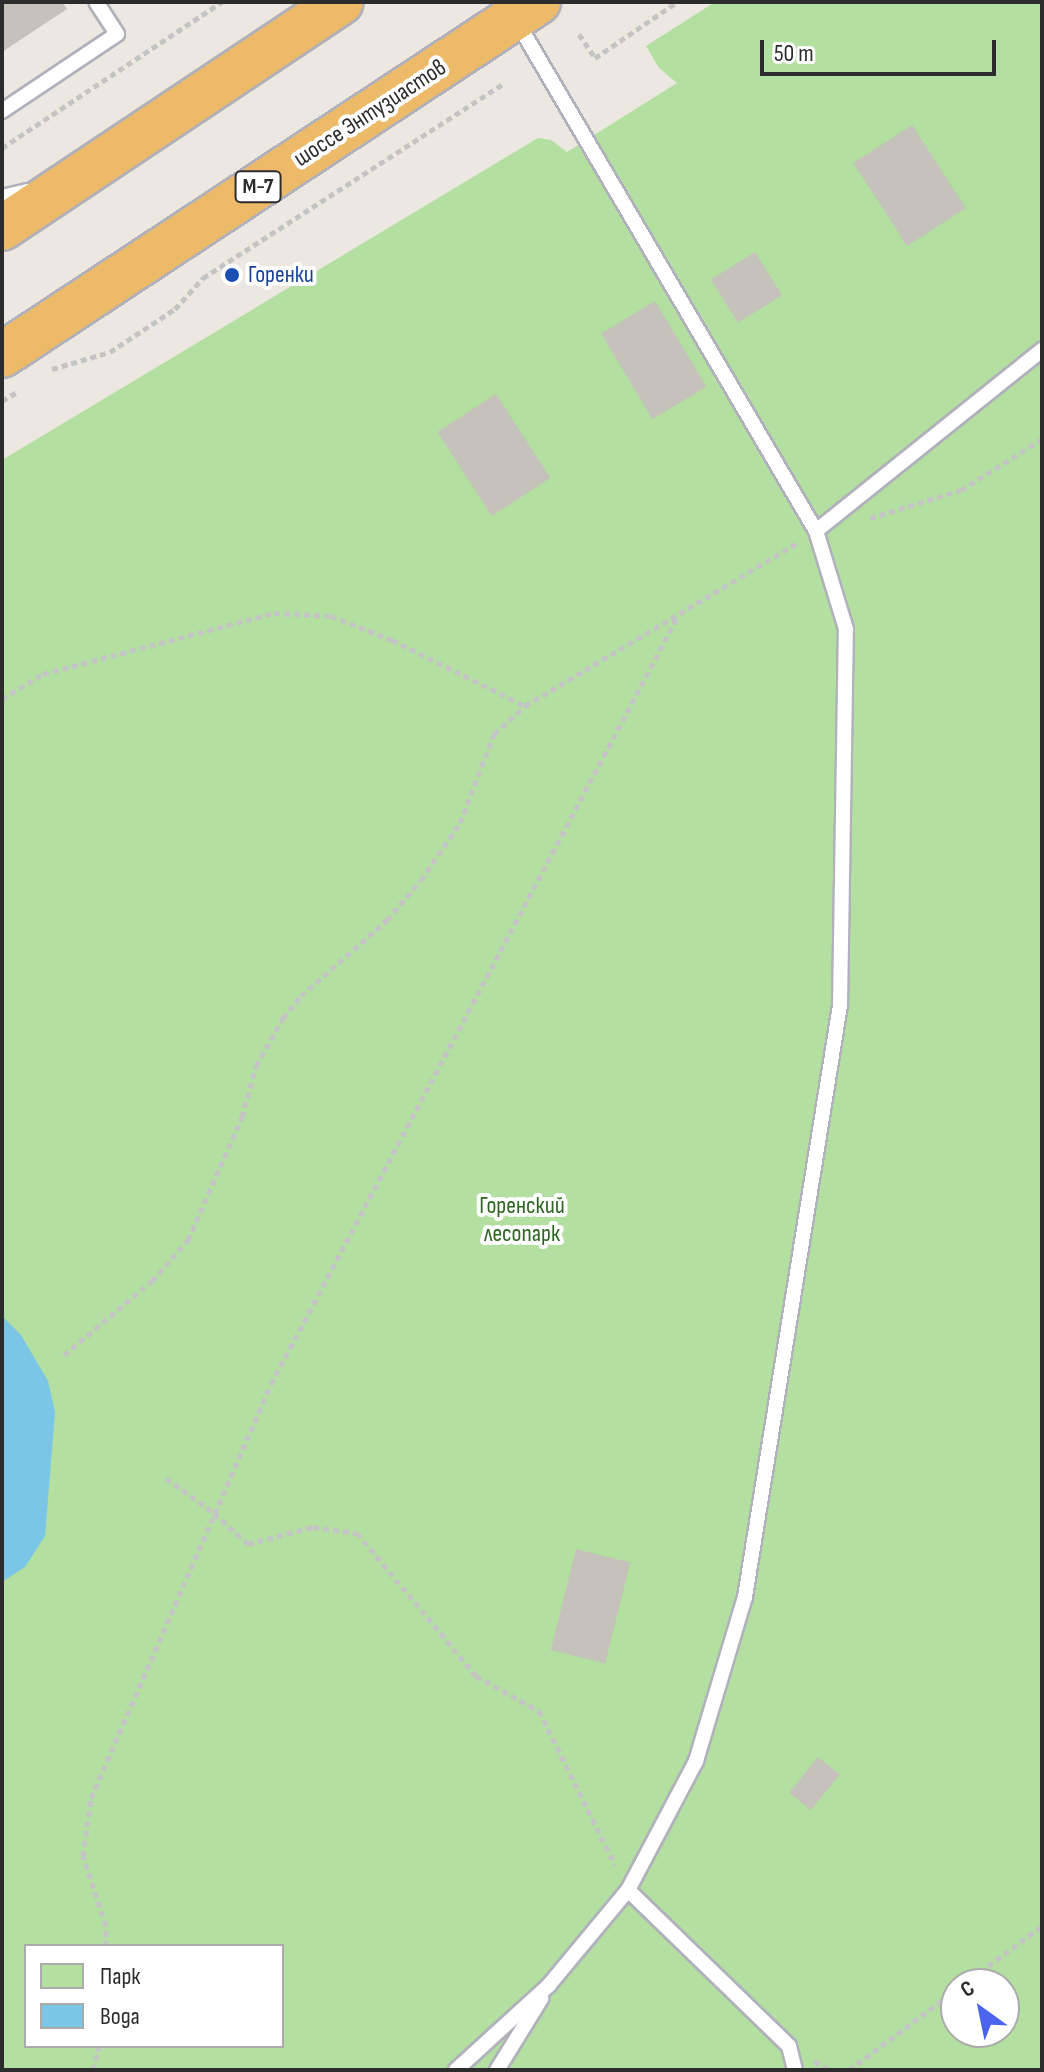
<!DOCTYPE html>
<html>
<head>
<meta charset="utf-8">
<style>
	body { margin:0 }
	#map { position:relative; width:1044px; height:2072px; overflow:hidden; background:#ece7e0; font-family:"Sofia Sans Condensed",sans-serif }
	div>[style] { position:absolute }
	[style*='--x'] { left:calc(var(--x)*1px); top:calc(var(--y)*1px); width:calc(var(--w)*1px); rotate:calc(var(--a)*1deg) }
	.green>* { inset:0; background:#b3dfa0 }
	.water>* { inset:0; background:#7bc6e6 }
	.building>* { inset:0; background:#c5c1bb; transform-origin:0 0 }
	.path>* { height:5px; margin-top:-2.5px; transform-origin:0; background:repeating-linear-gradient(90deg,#c4c4c4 0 6px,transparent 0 10px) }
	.roads { filter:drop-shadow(2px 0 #b0b1bb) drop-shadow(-2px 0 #b0b1bb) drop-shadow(0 2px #b0b1bb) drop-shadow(0 -2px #b0b1bb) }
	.service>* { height:14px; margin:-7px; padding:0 7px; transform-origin:7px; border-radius:7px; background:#fff }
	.trunk>* { height:44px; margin:-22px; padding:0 22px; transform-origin:22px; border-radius:22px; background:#ecba68 }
	.dots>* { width:22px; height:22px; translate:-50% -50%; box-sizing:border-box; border:4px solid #fff; border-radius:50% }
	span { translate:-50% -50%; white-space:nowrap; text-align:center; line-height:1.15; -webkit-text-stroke:8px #fff; paint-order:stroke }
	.shield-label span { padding:2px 6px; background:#fff; border:2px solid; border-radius:6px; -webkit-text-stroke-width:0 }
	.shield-label { font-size:22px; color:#2c2c2c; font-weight:700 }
	.street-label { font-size:24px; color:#2c2c2c }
	.transit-label { font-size:24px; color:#164399 }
	.left { translate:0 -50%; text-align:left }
	.park-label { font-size:24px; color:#2c6520 }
	.frame { position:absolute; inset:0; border:4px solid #2c2c2c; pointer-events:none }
	.legend { position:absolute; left:24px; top:1944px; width:260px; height:104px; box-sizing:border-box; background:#fff; border:2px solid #ababab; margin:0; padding:10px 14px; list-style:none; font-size:24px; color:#2c2c2c }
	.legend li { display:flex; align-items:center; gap:16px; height:40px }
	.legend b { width:40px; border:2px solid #ababab }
	.north { position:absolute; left:940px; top:1968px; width:80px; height:80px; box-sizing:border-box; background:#fff; border:2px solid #ababab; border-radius:50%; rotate:327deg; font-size:22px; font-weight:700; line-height:32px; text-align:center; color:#2c2c2c }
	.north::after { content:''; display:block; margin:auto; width:28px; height:36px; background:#4c64ed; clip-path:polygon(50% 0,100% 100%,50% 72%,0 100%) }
	.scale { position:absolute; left:760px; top:40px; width:236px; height:36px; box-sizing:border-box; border:4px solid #2c2c2c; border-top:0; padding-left:10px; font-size:24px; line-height:28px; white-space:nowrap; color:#2c2c2c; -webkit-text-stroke:6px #fff; paint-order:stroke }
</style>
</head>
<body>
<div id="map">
	<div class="green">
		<i style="clip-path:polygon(evenodd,715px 2px,1042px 2px,1042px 2070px,2px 2070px,2px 460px,538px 138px,551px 140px,567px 152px,677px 83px,659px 68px,646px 46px,715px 2px,26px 1946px,282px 1946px,282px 2046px,26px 2046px,26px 1946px,715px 2px,956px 1984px,1004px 1984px,1004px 2032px,956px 2032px,956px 1984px)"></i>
	</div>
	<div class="water">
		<i style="clip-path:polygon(2px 1316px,21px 1335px,48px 1381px,55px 1412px,45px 1536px,25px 1567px,2px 1582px)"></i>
	</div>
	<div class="building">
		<i style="clip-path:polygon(2px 2px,62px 2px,67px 9px,2px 52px)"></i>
		<i style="left:912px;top:125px;width:99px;height:70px;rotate:57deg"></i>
		<i style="left:755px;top:252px;width:51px;height:52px;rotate:58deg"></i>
		<i style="left:655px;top:301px;width:100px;height:63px;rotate:59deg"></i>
		<i style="left:496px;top:394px;width:100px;height:70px;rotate:57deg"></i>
		<i style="left:576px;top:1549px;width:56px;height:104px;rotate:14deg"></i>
		<i style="left:818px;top:1757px;width:28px;height:46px;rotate:39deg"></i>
	</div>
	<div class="path">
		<i style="--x:579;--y:34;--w:29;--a:56"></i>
		<i style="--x:595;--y:58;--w:99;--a:-34.3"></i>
		<i style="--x:2;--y:148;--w:264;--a:-33.6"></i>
		<i style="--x:52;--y:369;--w:60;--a:-16.3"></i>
		<i style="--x:110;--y:352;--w:78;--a:-33.5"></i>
		<i style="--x:175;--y:309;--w:42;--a:-47.9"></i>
		<i style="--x:203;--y:278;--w:359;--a:-32.9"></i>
		<i style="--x:2;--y:401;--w:17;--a:-31"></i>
		<i style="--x:870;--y:518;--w:95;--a:-17.1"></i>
		<i style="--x:961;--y:490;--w:96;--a:-32.2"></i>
		<i style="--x:2;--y:699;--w:48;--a:-31.4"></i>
		<i style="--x:43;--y:674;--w:239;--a:-14.8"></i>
		<i style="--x:274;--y:613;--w:57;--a:3"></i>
		<i style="--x:331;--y:616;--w:66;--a:21.5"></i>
		<i style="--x:392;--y:640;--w:148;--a:26.4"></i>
		<i style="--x:525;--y:706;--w:317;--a:-30.9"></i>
		<i style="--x:64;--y:1355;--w:115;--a:-40.1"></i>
		<i style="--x:152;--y:1281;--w:55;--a:-48.7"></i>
		<i style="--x:188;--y:1240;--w:134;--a:-66.3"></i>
		<i style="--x:242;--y:1117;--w:53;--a:-74.6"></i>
		<i style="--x:256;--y:1066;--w:55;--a:-60.6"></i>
		<i style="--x:283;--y:1018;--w:28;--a:-51"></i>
		<i style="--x:301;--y:996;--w:115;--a:-41.5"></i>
		<i style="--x:387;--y:920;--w:52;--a:-49.6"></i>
		<i style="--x:421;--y:880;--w:69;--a:-55.6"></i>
		<i style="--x:460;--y:823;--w:95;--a:-69.1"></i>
		<i style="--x:494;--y:734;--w:42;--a:-42.1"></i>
		<i style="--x:166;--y:1478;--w:59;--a:36.1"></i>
		<i style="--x:214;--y:1513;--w:46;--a:42.4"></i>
		<i style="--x:248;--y:1544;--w:67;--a:-14.7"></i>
		<i style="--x:313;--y:1527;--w:44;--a:7.8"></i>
		<i style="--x:357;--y:1533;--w:186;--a:50.2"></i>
		<i style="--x:476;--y:1676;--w:72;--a:29.1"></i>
		<i style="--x:539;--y:1711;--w:172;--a:63.7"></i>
		<i style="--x:106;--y:1946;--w:20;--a:-90"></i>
		<i style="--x:106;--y:1926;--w:74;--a:-108.2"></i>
		<i style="--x:83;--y:1856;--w:59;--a:-82.1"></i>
		<i style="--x:91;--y:1798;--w:451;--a:-66.5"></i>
		<i style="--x:271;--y:1384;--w:867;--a:-62.08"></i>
		<i style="--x:964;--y:1984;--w:97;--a:-36.6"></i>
		<i style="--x:814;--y:2061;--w:17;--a:31"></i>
		<i style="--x:93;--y:2070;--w:25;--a:-76"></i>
		<i style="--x:849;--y:2070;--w:134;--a:-36.8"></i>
	</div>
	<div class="roads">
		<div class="service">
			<i style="--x:2;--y:111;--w:138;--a:-33.8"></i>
			<i style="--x:117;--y:34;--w:38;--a:-123"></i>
			<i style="--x:2;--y:197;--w:27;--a:-13"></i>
			<i style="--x:816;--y:531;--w:290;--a:-38.7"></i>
			<i style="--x:628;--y:1890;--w:224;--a:44.1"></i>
			<i style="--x:789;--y:2046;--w:25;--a:76"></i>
			<i style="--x:456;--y:2070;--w:126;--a:-42.4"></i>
			<i style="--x:549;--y:1985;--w:124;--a:-50.3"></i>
			<i style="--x:628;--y:1890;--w:146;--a:-62.2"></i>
			<i style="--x:696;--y:1761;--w:171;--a:-73.4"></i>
			<i style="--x:745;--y:1597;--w:600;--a:-80.88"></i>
			<i style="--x:840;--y:1005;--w:376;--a:-89.1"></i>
			<i style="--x:846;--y:629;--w:102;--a:-107"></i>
			<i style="--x:816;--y:531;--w:590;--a:-120.43"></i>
			<i style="--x:497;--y:2070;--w:84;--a:-58.2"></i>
		</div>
		<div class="trunk">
			<i style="--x:2;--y:228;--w:407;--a:-33.7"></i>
			<i style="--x:2;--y:355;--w:642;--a:-33.37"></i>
		</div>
	</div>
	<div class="dots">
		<i style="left:232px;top:275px;background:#1a4fb4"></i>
	</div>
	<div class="shield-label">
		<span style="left:258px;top:187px">М-7</span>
	</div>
	<div class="street-label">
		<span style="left:370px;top:113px;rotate:-33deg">шоссе Энтузиастов</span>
	</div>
	<div class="transit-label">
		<span class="left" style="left:248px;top:275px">Горенки</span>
	</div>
	<div class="park-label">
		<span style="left:522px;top:1220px">Горенский<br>лесопарк</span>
	</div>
	<div class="frame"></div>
	<ul class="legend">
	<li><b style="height:22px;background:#b3dfa0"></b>Парк</li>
	<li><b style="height:22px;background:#7bc6e6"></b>Вода</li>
	</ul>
	<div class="north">С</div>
	<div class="scale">50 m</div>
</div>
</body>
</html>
